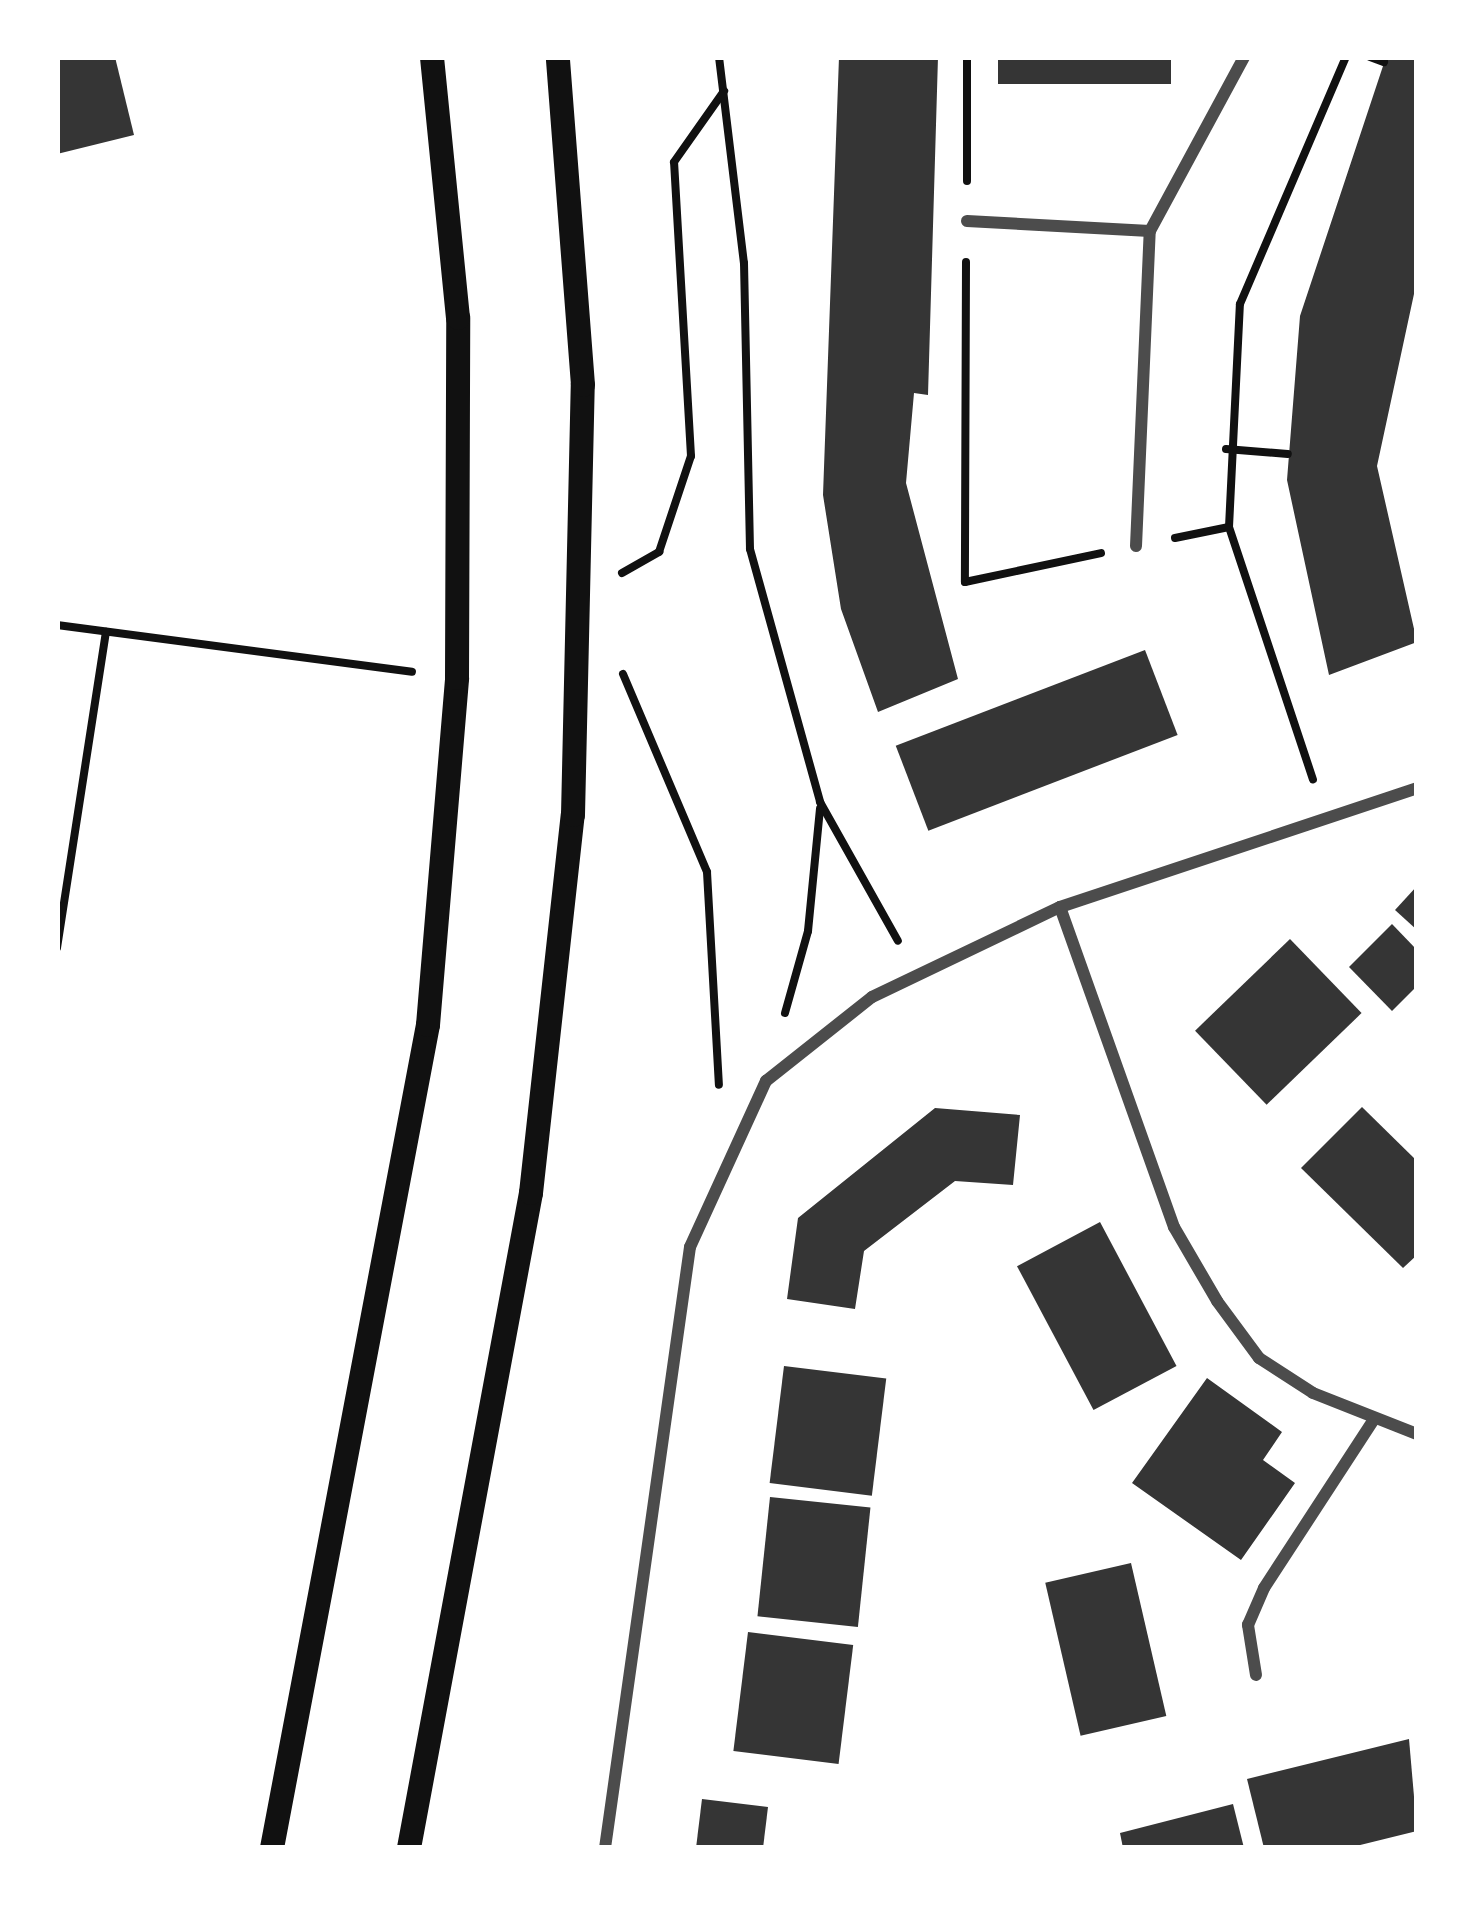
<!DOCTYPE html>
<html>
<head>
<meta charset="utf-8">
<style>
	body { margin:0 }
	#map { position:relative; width:1474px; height:1905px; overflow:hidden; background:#fff; font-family:Figtree,sans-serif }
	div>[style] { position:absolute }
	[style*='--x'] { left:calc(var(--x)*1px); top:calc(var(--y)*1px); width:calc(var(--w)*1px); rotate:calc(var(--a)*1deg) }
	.building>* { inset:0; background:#353535; transform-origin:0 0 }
	.path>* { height:8px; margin:-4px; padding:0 4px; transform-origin:4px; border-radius:4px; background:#111 }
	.minor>* { height:12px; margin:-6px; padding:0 6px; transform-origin:6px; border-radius:6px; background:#4c4c4c }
	.secondary>* { height:24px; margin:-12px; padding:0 12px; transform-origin:12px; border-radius:12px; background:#111 }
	span { translate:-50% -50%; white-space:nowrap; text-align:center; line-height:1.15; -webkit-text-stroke:9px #fff; paint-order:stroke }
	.frame { position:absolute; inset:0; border:60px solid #fff; pointer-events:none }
</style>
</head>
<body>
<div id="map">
	<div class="building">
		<i style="clip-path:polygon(57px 57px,115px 57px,134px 135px,57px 154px)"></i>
		<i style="clip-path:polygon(839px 57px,938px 57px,928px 395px,914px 393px,906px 483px,958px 679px,878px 712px,841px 609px,823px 495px)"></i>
		<i style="left:998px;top:57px;width:173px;height:27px"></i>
		<i style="clip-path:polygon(1386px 57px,1417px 57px,1417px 280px,1377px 466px,1417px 642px,1329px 675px,1287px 480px,1300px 316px)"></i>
		<i style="left:1145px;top:650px;width:91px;height:267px;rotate:69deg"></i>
		<i style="clip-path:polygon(1417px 886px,1417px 930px,1395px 910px)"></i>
		<i style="clip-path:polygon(1392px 924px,1417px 950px,1417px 986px,1392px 1011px,1349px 967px)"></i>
		<i style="left:1290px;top:939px;width:103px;height:132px;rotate:46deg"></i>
		<i style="clip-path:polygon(1362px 1107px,1417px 1161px,1417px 1255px,1403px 1268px,1301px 1168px)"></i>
		<i style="clip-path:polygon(935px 1108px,1020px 1115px,1013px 1185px,955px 1181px,864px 1251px,855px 1309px,787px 1299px,798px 1218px)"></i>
		<i style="left:1100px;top:1222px;width:163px;height:94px;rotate:62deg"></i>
		<i style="left:784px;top:1366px;width:103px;height:118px;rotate:7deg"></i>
		<i style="clip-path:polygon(1207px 1378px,1282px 1432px,1263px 1460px,1295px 1483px,1241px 1560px,1132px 1483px)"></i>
		<i style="left:770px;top:1497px;width:101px;height:120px;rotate:6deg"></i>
		<i style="left:1131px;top:1563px;width:157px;height:88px;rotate:77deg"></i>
		<i style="left:748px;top:1632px;width:106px;height:120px;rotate:7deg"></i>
		<i style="clip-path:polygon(1409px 1739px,1417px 1831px,1348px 1848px,1264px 1848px,1247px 1779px)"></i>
		<i style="clip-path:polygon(702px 1799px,768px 1807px,763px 1848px,696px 1848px)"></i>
		<i style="clip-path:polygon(1233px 1804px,1244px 1848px,1123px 1848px,1120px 1833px)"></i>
	</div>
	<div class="path">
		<i style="--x:719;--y:57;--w:208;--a:83.1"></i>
		<i style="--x:744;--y:263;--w:286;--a:88.8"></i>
		<i style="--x:750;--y:549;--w:263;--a:74.5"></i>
		<i style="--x:820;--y:802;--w:159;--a:60.7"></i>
		<i style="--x:1370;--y:57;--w:15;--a:20"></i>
		<i style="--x:967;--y:181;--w:124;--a:-90"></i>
		<i style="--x:966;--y:262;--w:320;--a:90.2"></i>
		<i style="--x:965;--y:582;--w:139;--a:-12"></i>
		<i style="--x:1226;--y:449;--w:62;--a:4.6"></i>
		<i style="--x:1229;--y:527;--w:223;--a:-87.2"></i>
		<i style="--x:1240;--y:304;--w:269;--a:-66.8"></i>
		<i style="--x:1175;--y:538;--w:55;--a:-11.5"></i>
		<i style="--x:1229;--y:527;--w:266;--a:71.6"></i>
		<i style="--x:622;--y:573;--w:43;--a:-29.6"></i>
		<i style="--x:659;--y:552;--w:101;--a:-71.6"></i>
		<i style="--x:691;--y:456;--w:294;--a:-93.3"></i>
		<i style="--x:674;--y:162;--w:87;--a:-54.8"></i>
		<i style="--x:57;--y:625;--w:358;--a:7.5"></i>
		<i style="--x:623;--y:674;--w:215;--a:67"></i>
		<i style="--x:707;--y:872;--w:213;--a:86.8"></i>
		<i style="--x:57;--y:948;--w:320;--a:-81.2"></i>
		<i style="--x:785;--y:1013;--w:85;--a:-74.3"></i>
		<i style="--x:808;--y:931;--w:123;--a:-84.4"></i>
	</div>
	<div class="minor">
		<i style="--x:967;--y:221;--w:183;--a:3.1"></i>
		<i style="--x:1136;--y:546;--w:315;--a:-87.5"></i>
		<i style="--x:1150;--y:231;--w:198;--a:-61.6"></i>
		<i style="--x:1060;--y:907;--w:340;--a:70.4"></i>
		<i style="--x:1174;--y:1227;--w:86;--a:59.8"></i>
		<i style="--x:1217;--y:1301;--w:71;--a:53.6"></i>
		<i style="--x:1259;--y:1358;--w:64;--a:32.9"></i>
		<i style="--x:1313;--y:1393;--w:112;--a:21.5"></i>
		<i style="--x:1256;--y:1675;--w:51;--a:-99.1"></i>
		<i style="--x:1248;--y:1625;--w:40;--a:-66.6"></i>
		<i style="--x:1264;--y:1588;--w:202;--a:-56.9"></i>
		<i style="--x:605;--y:1848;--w:607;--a:-81.95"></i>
		<i style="--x:690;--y:1247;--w:183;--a:-65.4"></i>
		<i style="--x:766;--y:1081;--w:135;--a:-38.4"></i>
		<i style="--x:872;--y:997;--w:208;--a:-25.6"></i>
		<i style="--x:1060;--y:907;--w:376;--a:-18.4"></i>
	</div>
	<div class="secondary">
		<i style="--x:272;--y:1848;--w:838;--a:-79.27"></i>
		<i style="--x:428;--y:1025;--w:348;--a:-85.2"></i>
		<i style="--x:457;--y:678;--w:360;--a:-89.8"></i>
		<i style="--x:458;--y:318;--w:262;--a:-95.7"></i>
		<i style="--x:409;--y:1848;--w:666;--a:-79.45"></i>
		<i style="--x:531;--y:1193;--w:380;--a:-83.7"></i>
		<i style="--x:573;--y:815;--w:430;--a:-88.7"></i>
		<i style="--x:583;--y:385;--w:329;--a:-94.4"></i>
	</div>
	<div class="frame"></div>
</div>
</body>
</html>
